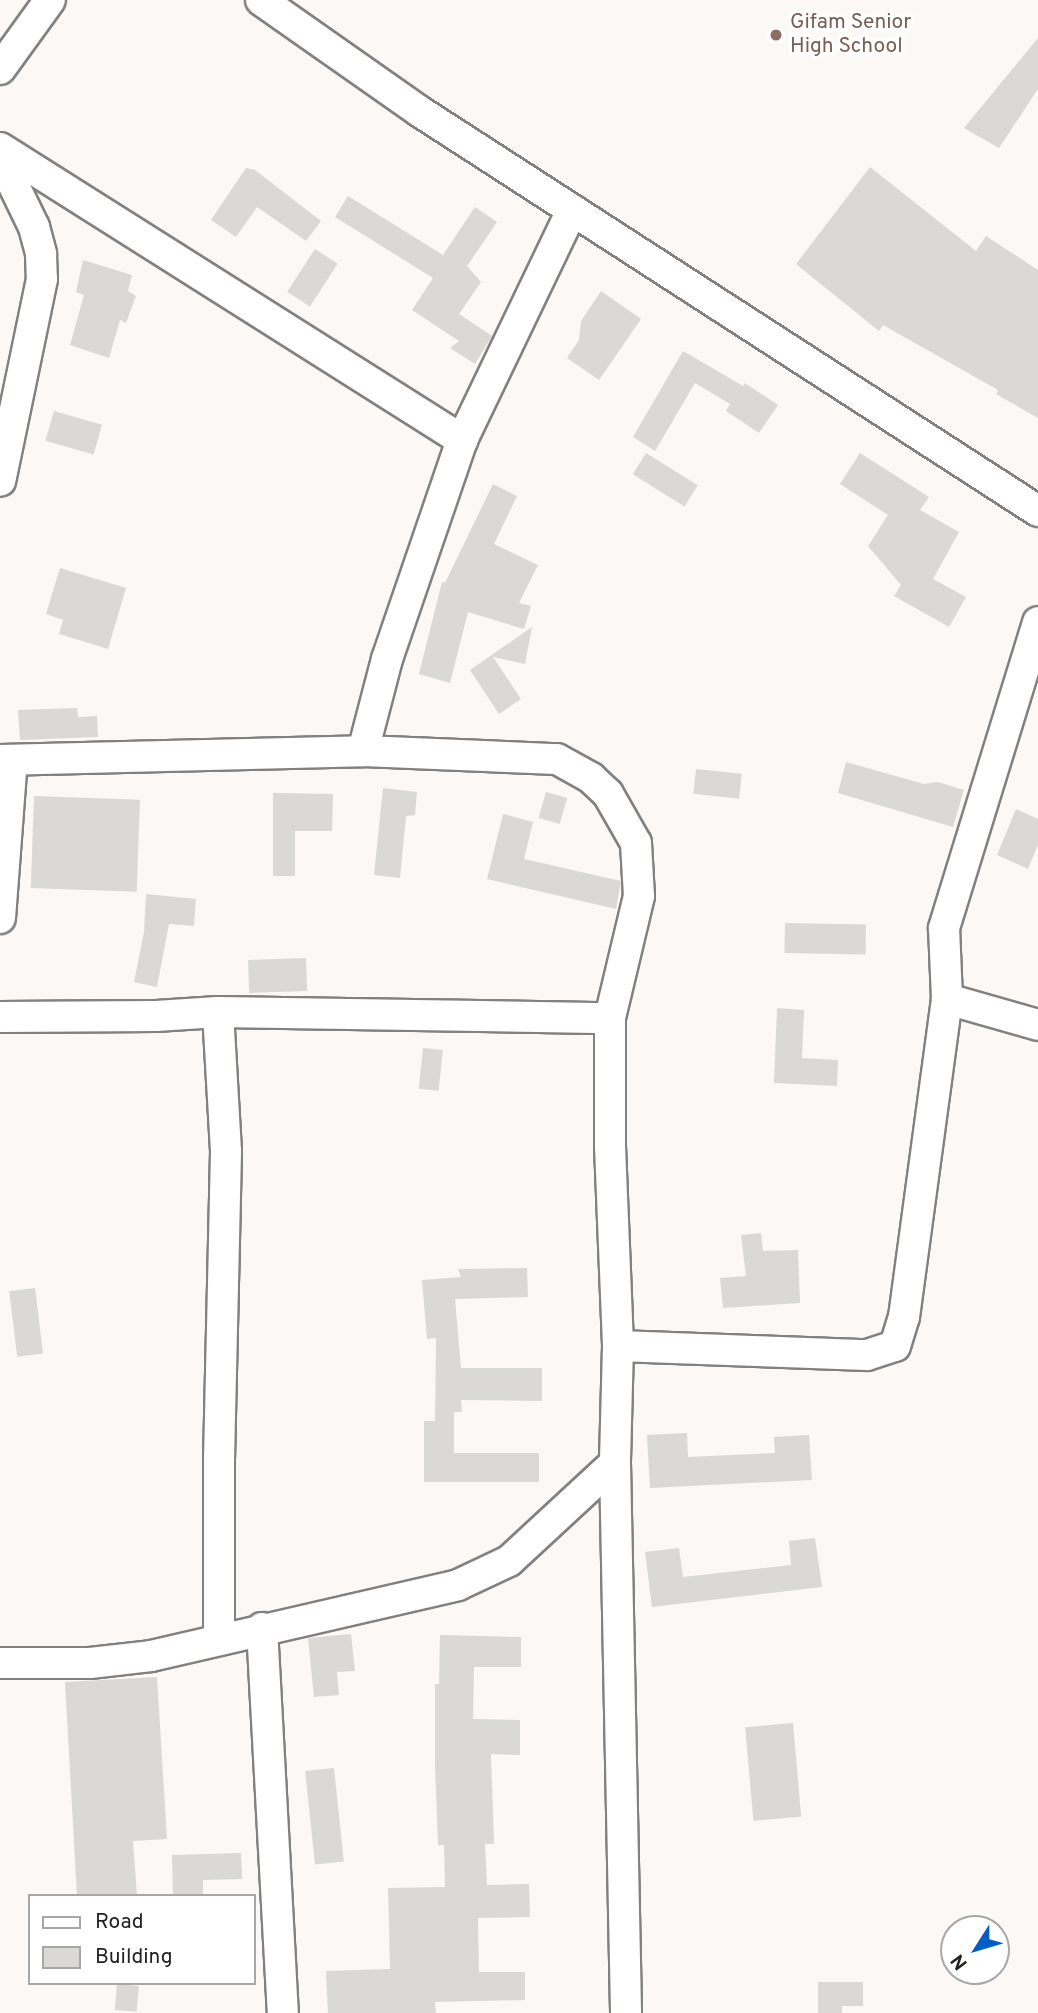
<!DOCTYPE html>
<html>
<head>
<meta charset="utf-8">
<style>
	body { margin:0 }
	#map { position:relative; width:1038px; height:2013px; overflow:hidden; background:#fbf8f6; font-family:Overpass,sans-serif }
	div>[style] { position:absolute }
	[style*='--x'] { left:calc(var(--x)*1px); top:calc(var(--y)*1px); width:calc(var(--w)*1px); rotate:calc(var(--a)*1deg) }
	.building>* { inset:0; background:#dad9d6; transform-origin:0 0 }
	.roads { filter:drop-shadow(2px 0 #83817f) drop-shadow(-2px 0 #83817f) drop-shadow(0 2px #83817f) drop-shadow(0 -2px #83817f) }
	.street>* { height:30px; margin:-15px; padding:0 15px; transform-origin:15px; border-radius:15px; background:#fff }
	.dots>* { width:19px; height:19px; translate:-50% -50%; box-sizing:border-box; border:4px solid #fff; border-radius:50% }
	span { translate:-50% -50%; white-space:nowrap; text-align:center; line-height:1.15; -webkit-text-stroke:7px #fff; paint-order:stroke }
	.education-label { font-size:21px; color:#785e54 }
	.left { translate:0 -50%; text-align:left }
	.legend { position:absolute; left:28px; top:1894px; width:228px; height:91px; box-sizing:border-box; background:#fff; border:2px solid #a7a7a6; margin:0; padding:9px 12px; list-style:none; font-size:21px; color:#232221 }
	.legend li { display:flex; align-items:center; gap:14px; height:35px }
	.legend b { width:35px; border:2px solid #a7a7a6 }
	.north { position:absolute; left:940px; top:1915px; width:70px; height:70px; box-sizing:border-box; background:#fff; border:2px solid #a7a7a6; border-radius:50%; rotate:233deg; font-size:19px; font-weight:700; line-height:28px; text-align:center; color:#232221 }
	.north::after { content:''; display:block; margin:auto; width:24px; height:32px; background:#045cc5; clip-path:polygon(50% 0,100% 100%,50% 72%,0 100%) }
</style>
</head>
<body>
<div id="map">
	<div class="building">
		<i style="clip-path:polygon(1038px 38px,1038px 89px,999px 148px,964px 128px)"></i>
		<i style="clip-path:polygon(870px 167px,976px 251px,986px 236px,1038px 270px,1038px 418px,996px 394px,998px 390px,883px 325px,879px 331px,796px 264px)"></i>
		<i style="clip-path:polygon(246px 168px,255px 170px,321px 221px,306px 241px,257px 207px,236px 237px,211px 220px)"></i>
		<i style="clip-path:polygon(348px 196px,443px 255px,475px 207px,497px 222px,467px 266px,481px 282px,459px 314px,492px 336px,475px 364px,450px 348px,459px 341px,412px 310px,433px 278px,335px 217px)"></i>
		<i style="left:315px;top:249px;width:27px;height:51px;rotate:33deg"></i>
		<i style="clip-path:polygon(83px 260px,132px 275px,128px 291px,136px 296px,126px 323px,120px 320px,109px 358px,70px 345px,84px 295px,76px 292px)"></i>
		<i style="clip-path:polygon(601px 291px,641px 319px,599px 380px,567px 358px,579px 340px,581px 321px)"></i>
		<i style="clip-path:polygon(683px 351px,743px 386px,745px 383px,778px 405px,759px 433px,726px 411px,730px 404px,695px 383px,655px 451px,633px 437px)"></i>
		<i style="left:54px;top:411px;width:50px;height:31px;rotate:16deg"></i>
		<i style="left:646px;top:453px;width:61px;height:25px;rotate:32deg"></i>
		<i style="clip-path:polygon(860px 453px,929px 497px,920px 510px,959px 532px,933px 579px,966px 597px,949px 627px,894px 596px,901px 585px,868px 546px,888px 515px,840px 484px)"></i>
		<i style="clip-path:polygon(493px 484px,517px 496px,494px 544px,538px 565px,519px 603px,531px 606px,524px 629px,468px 612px,450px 683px,419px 674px,442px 582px,445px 583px)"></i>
		<i style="clip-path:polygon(60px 568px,126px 588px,108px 649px,59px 634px,63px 620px,46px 614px)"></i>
		<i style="clip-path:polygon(532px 627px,525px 664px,493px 657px,521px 699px,499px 714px,470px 670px)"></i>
		<i style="clip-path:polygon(77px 708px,78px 717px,97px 716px,98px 737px,20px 740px,18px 710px)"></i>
		<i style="clip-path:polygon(846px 762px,924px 784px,938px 782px,964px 790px,953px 827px,838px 793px)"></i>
		<i style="left:696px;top:769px;width:46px;height:25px;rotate:6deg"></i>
		<i style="clip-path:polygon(383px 788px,417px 792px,415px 815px,406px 816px,400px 878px,374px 875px)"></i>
		<i style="left:546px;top:792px;width:22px;height:27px;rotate:16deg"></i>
		<i style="clip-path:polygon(273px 793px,333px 794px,332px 831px,295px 831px,295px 876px,273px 876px)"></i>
		<i style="left:34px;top:796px;width:106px;height:92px;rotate:2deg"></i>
		<i style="clip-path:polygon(1016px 809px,1038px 819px,1038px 845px,1028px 869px,997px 855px)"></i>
		<i style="clip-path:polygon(503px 814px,533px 822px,524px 859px,621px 881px,616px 909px,487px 879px)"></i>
		<i style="clip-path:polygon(146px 894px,196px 899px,194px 926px,169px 924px,157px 987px,134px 982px,144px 932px)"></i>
		<i style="left:785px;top:923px;width:81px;height:30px;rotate:1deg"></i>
		<i style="left:306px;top:958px;width:33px;height:58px;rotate:88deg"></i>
		<i style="clip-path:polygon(777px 1008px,804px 1010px,802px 1058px,838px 1060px,837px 1086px,774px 1083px)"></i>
		<i style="left:423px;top:1048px;width:20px;height:41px;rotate:6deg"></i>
		<i style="clip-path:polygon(761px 1233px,763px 1251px,798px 1250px,800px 1303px,723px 1308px,720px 1278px,746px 1276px,741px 1235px)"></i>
		<i style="clip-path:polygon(527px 1268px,528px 1297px,455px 1299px,461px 1368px,542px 1368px,542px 1401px,461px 1400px,462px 1412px,454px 1412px,454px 1453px,539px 1453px,539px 1482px,424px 1482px,424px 1421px,435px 1421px,436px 1338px,427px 1339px,422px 1280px,461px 1277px,458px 1269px)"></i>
		<i style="left:35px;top:1288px;width:66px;height:26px;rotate:83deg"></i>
		<i style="clip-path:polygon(687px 1433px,688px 1457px,775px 1453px,774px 1437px,809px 1435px,812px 1480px,650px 1488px,647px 1435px)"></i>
		<i style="clip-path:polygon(815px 1538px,822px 1587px,652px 1607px,645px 1552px,679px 1548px,683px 1577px,791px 1565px,789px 1541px)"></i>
		<i style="clip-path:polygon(351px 1634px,355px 1671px,337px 1672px,339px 1695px,314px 1697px,308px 1638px)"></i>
		<i style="clip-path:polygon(440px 1635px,521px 1637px,521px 1667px,474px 1667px,473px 1719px,520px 1720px,520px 1755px,491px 1754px,494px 1844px,485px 1844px,487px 1885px,529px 1884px,530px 1917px,478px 1918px,479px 1972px,525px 1972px,525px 2000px,435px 2002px,436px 2013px,328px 2013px,326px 1971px,390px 1969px,388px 1888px,445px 1887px,444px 1845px,438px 1845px,435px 1765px,435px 1684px,439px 1684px)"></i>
		<i style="clip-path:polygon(157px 1677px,167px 1839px,133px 1841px,137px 1896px,77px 1896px,65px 1682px)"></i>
		<i style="left:793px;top:1723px;width:94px;height:48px;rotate:85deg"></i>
		<i style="left:334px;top:1768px;width:94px;height:29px;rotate:84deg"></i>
		<i style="clip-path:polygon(241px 1853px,242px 1879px,203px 1880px,203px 1896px,173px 1896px,172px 1855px)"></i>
		<i style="clip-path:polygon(818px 1982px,863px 1982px,863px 2006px,842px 2006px,842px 2013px,818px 2013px)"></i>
		<i style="left:117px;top:1984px;width:22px;height:26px;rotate:5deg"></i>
	</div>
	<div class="roads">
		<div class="street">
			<i style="--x:261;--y:0;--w:193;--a:35.1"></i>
			<i style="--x:419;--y:111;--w:737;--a:32.87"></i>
			<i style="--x:0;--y:69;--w:85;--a:-54.1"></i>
			<i style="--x:0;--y:148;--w:547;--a:32.29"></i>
			<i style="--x:462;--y:440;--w:231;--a:108.9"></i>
			<i style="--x:387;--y:659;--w:95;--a:104.6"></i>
			<i style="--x:0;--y:157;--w:78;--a:64.1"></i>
			<i style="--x:34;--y:227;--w:28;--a:75"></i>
			<i style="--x:41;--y:254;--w:25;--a:88"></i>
			<i style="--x:42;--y:279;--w:206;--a:101.7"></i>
			<i style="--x:462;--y:440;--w:255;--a:-64.4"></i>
			<i style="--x:0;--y:760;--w:363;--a:-1.4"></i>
			<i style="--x:363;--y:751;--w:194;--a:2.4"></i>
			<i style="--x:557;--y:759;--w:39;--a:29"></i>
			<i style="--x:591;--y:778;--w:23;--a:43"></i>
			<i style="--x:608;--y:794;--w:56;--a:60.3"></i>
			<i style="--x:636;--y:843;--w:53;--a:86.8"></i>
			<i style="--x:639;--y:896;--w:125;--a:103.4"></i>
			<i style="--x:610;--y:1018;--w:128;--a:90"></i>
			<i style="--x:610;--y:1146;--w:200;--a:87.7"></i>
			<i style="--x:618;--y:1346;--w:117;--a:91.5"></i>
			<i style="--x:615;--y:1463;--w:550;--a:88.85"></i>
			<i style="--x:0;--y:918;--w:158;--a:-85.7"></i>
			<i style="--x:947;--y:999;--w:95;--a:15.9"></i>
			<i style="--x:218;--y:1012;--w:140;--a:86.7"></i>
			<i style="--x:226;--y:1152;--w:306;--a:91.3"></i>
			<i style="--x:219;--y:1458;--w:181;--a:90"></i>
			<i style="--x:0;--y:1017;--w:156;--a:-0.4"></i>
			<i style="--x:156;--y:1016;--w:62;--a:-3.7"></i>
			<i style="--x:218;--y:1012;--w:392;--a:0.9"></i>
			<i style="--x:618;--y:1346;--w:249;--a:2.1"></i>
			<i style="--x:867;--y:1355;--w:29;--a:-18"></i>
			<i style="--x:895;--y:1346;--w:30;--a:-73"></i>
			<i style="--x:904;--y:1317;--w:321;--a:-82.3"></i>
			<i style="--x:947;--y:999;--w:71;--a:-92.4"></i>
			<i style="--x:944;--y:928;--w:320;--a:-72.9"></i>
			<i style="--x:262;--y:1628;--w:386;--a:86.9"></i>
			<i style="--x:0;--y:1663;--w:90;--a:0"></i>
			<i style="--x:90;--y:1663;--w:61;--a:-6.5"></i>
			<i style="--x:151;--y:1656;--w:315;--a:-13"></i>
			<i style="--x:458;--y:1585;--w:56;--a:-25.2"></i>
			<i style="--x:509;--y:1561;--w:144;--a:-42.8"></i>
		</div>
	</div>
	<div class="dots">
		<i style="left:776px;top:35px;background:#8d6e63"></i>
	</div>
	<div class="education-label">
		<span class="left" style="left:790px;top:35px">Gifam Senior<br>High School</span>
	</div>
	<ul class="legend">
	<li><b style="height:9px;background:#fff"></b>Road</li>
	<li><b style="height:19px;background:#dad9d6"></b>Building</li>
	</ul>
	<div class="north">N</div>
</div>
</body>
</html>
